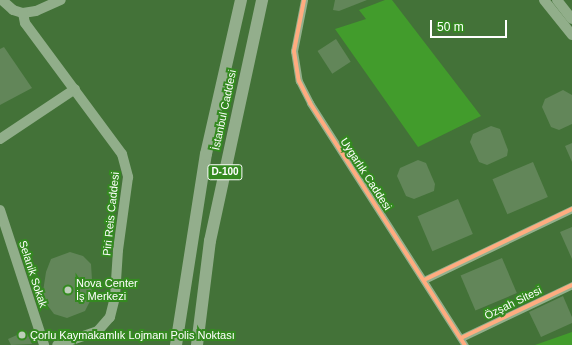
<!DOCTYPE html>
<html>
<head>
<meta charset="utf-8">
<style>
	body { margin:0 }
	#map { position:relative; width:572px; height:345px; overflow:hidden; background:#437238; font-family:Arial,sans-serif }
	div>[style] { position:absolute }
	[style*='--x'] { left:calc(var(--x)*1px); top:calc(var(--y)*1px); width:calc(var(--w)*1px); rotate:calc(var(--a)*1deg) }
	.green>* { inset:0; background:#429c2c }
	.building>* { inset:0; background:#628659; transform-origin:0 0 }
	.minor>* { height:7px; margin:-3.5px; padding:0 3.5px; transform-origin:3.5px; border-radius:3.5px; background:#93b08c }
	.major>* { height:10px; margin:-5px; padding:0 5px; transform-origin:5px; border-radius:5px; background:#91ae8a }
	.highway>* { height:12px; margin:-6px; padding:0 6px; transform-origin:6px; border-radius:6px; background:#93ae8c }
	.cycleway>* { height:4px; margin:-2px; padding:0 2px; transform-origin:2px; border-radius:2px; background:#ffac80 }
	.dots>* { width:11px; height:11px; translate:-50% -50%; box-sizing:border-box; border:2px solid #348a20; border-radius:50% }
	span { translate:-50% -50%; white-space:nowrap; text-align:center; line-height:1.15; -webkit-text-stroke:4px #348a20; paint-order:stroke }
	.shield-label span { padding:1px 3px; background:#348a20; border:1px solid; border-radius:3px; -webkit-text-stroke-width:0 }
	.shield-label { font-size:10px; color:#fff; font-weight:700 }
	.street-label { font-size:11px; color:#fff }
	.poi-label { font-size:11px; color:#fff }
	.left { translate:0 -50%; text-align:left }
	.scale { position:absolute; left:430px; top:20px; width:77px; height:18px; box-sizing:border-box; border:2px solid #fff; border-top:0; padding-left:5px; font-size:12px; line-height:14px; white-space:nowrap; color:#fff; -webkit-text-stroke:3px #348a20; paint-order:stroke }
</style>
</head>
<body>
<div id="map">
	<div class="green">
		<i style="clip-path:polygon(385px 0,392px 0,481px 116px,418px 147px,335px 29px,366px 19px,359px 10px)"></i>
		<i style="clip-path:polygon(572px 332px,572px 345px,535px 345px)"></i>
	</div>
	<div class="building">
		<i style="clip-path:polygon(335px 0,367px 0,339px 11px,333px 10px)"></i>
		<i style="left:336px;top:39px;width:27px;height:22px;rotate:57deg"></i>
		<i style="clip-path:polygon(4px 47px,32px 88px,0 105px,0 49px)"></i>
		<i style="clip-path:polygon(563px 90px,572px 95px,572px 124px,559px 130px,551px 127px,542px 107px,545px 99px)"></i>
		<i style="clip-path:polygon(491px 126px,500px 129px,508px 150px,507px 156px,487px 165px,479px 162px,470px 142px,473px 134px)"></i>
		<i style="clip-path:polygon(572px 143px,572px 162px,565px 146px)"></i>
		<i style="clip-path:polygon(418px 160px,426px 163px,435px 184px,434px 191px,414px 199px,406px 196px,397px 176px,400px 168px)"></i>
		<i style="left:533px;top:162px;width:38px;height:44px;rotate:67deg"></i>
		<i style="left:458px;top:199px;width:38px;height:44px;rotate:67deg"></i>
		<i style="clip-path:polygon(572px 227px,572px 259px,560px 232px)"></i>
		<i style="clip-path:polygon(70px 252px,83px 256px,91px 264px,93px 295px,85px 311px,67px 318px,54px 314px,42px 298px,46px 272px,51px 259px)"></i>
		<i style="left:502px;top:258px;width:38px;height:45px;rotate:67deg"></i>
		<i style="clip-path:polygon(563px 296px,572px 317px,572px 323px,541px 337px,529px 312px)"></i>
		<i style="clip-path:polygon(26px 331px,32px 344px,11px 345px,8px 339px)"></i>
	</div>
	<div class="minor">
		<i style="--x:304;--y:0;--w:52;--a:101.1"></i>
		<i style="--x:294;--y:51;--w:30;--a:81"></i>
		<i style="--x:299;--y:81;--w:25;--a:63"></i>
		<i style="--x:310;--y:103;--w:287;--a:57.4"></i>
		<i style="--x:424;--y:280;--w:164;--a:-25.6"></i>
		<i style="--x:461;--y:338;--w:123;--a:-25.5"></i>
	</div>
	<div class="major">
		<i style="--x:2;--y:0;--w:15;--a:42"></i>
		<i style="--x:13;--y:10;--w:10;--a:17"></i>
		<i style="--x:23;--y:13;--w:13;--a:-9"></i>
		<i style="--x:36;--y:11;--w:27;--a:-24"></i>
		<i style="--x:544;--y:0;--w:45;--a:51.3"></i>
		<i style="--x:557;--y:0;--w:24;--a:52"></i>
		<i style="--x:23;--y:13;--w:10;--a:79"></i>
		<i style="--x:25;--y:23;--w:163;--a:53.5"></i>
		<i style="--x:122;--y:154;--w:24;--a:75"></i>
		<i style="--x:128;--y:177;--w:74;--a:97.8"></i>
		<i style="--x:118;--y:250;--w:47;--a:93.7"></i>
		<i style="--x:115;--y:297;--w:21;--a:104"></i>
		<i style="--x:110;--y:317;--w:18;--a:131"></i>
		<i style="--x:98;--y:331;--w:43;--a:161.1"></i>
		<i style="--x:0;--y:139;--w:90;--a:-33.7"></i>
		<i style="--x:0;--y:210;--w:142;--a:71.9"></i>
	</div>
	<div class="highway">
		<i style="--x:176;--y:345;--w:193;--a:-81.1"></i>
		<i style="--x:206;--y:154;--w:158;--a:-77.2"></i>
		<i style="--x:197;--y:345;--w:105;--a:-82.9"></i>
		<i style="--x:210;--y:241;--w:247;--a:-77.8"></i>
	</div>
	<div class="cycleway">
		<i style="--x:304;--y:0;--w:52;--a:101.1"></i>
		<i style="--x:294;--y:51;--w:30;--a:81"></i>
		<i style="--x:299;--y:81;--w:25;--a:63"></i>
		<i style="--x:310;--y:103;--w:287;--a:57.4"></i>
		<i style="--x:424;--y:280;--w:164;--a:-25.6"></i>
		<i style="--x:461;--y:338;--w:123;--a:-25.5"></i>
	</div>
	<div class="dots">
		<i style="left:68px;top:290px;background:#bdceb9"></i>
		<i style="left:22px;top:335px;background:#bdceb9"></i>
	</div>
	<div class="shield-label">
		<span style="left:225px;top:172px">D-100</span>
	</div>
	<div class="street-label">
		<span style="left:224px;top:110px;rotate:-78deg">İstanbul Caddesi</span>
		<span style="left:366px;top:174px;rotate:57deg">Uygarlık Caddesi</span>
		<span style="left:111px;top:214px;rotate:-84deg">Piri Reis Caddesi</span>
		<span style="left:33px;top:274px;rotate:72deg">Selanik Sokak</span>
		<span style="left:513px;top:303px;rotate:-26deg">Özşah Sitesi</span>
	</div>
	<div class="poi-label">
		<span class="left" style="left:76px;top:290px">Nova Center<br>İş Merkezi</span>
		<span class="left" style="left:30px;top:335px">Çorlu Kaymakamlık Lojmanı Polis Noktası</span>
	</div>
	<div class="scale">50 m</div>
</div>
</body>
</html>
